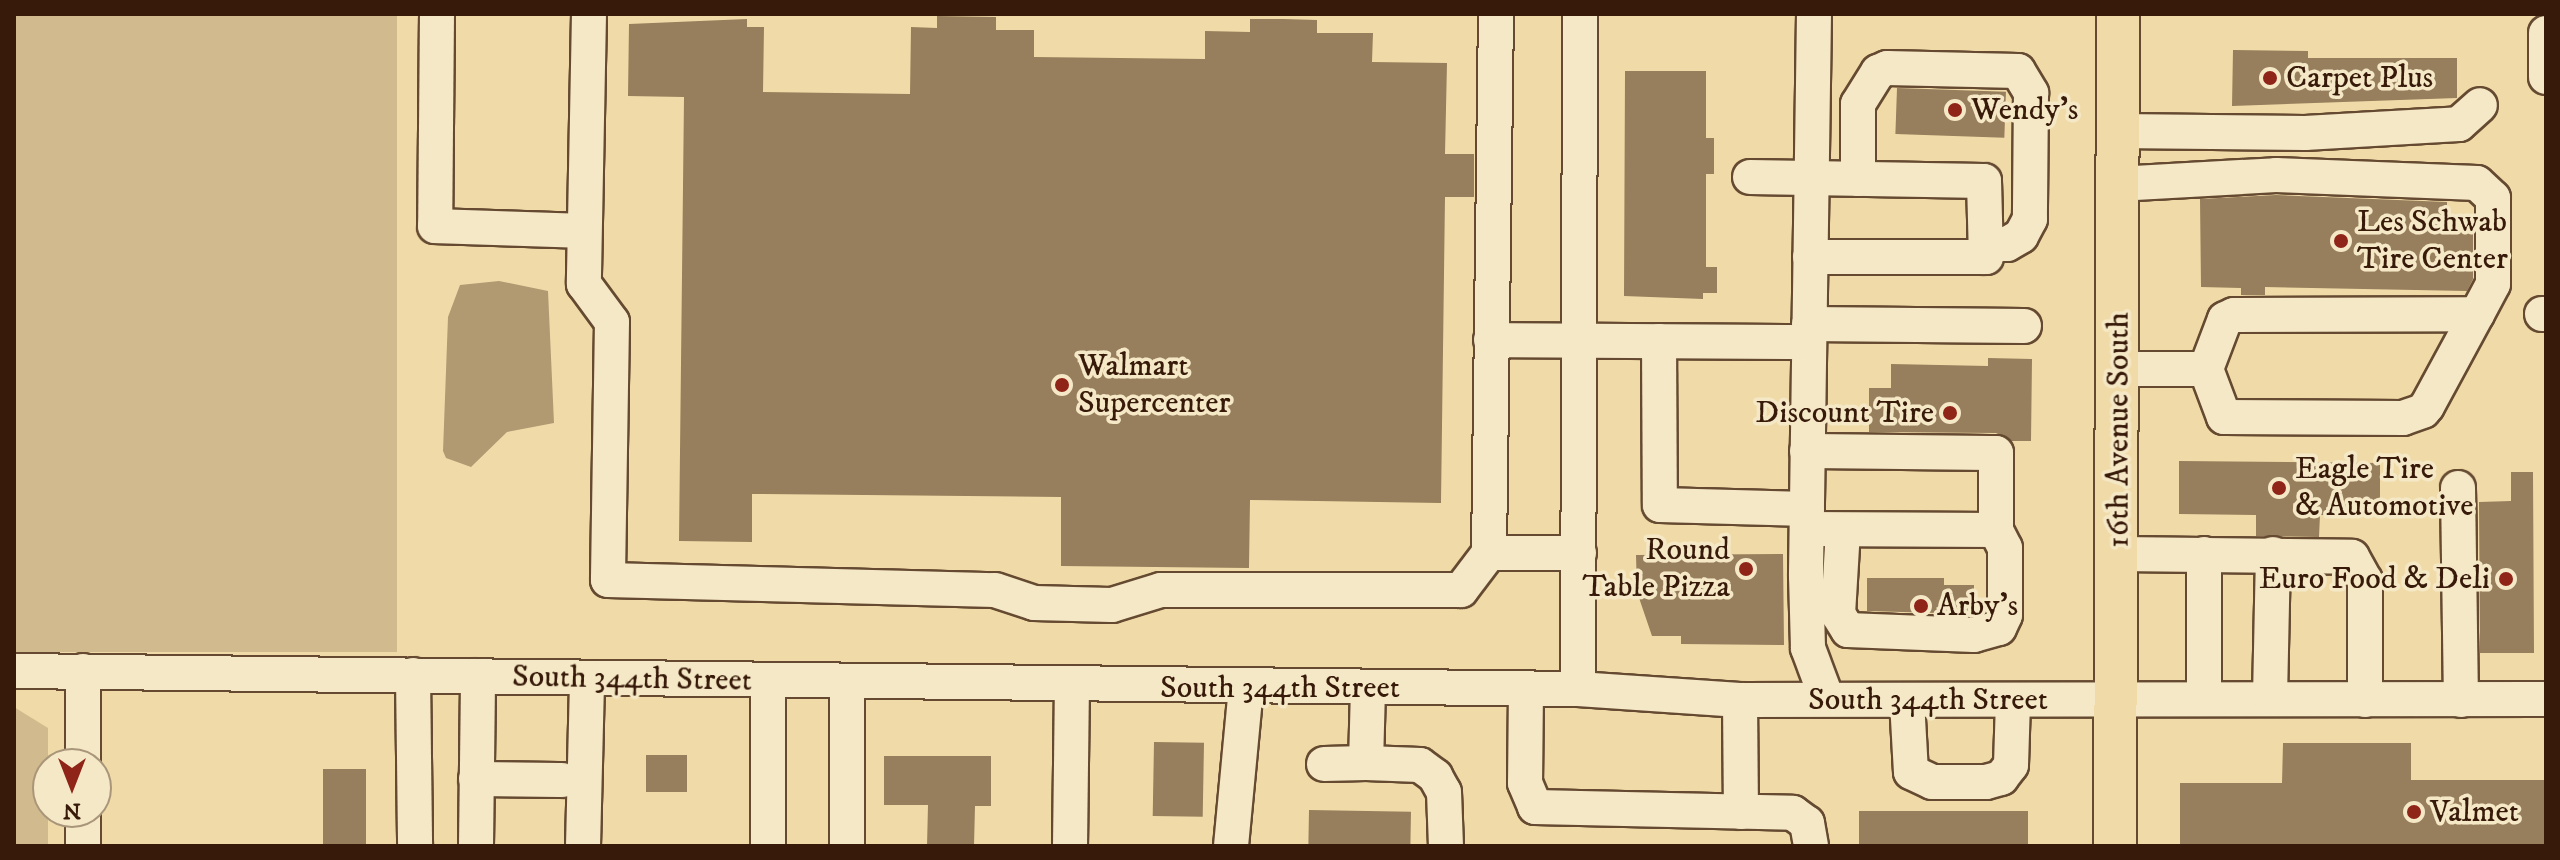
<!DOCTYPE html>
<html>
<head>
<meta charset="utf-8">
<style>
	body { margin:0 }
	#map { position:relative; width:2560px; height:860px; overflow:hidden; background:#f0dba8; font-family:"IM FELL DW Pica",serif }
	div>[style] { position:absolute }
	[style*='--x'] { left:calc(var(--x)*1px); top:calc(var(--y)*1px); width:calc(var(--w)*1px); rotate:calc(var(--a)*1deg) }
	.green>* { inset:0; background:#d1ba8d; transform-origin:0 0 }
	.water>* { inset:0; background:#b19972 }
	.building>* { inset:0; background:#977e5c; transform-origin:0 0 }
	.roads { filter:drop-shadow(2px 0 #654a31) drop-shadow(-2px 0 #654a31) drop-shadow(0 2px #654a31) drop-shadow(0 -2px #654a31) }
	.minor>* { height:34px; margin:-17px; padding:0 17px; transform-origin:17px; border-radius:17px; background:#f5e8c6 }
	.major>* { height:42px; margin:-21px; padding:0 21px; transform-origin:21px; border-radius:21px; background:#f0dba8 }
	.dots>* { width:22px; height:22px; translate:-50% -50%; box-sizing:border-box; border:4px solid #f5e8c6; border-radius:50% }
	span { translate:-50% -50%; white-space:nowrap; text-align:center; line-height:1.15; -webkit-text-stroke:7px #f5e8c6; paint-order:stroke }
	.poi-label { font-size:32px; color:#371a09 }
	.left { translate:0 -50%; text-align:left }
	.right { translate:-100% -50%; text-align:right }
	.street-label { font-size:32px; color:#371a09 }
	.frame { position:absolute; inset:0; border:16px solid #371a09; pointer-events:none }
	.north { position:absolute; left:32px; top:748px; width:80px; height:80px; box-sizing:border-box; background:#f5e8c6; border:2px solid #a9967a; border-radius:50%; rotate:180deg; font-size:22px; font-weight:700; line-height:32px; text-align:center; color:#371a09 }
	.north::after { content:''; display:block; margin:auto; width:28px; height:36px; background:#8f2418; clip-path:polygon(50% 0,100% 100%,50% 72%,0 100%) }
</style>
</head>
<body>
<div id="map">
	<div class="green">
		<i style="left:14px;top:14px;width:383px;height:638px"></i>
		<i style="clip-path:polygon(14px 707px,48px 728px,48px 846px,14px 846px)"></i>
	</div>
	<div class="water">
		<i style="clip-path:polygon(499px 281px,548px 291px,554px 423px,507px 432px,471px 467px,446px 458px,443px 451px,448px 317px,460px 285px)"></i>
	</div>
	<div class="building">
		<i style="clip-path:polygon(937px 16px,996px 17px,996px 30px,1034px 30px,1034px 57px,1205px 59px,1205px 31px,1250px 32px,1250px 19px,1283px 19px,1317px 20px,1317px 33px,1373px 33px,1372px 62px,1447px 63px,1445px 154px,1474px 154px,1474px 197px,1445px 197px,1441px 503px,1250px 500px,1249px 568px,1061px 566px,1061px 497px,752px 494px,752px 542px,679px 541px,684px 97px,628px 96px,629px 24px,747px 19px,747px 27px,764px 27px,763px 92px,910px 94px,911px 27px,937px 28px)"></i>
		<i style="clip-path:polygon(2233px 50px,2308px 51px,2308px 58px,2457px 58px,2457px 98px,2232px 106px)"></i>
		<i style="clip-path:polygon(1625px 71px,1706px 71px,1706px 138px,1714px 138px,1714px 174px,1706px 174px,1706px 267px,1717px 267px,1717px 293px,1703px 293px,1703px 299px,1624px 296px)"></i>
		<i style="left:1897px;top:88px;width:109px;height:46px;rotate:2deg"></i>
		<i style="clip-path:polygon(2276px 195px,2447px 202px,2447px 216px,2473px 216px,2473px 279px,2467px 291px,2265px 287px,2265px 295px,2241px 295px,2241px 288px,2201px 287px,2200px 199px)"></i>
		<i style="clip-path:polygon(1988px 358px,2032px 359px,2031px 441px,2011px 441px,1996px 433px,1869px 432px,1869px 388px,1891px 388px,1891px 364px,1988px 366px)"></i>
		<i style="clip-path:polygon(2179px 461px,2380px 463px,2380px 516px,2320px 515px,2319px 537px,2256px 536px,2256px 515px,2179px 514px)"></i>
		<i style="clip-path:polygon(2511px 472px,2533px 472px,2534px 653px,2480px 653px,2479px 502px,2511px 501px)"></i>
		<i style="clip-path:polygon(1783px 554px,1784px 645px,1681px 644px,1681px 636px,1652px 636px,1637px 592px,1636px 555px)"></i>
		<i style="clip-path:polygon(1867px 578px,1944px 578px,1944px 585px,1974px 585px,1974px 614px,1867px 611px)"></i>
		<i style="left:1154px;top:742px;width:50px;height:74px;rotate:1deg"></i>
		<i style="clip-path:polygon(2283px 743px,2411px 743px,2411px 780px,2546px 780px,2546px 846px,2180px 846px,2180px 783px,2282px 783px)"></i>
		<i style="left:646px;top:755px;width:41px;height:37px"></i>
		<i style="clip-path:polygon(884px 756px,991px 756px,991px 806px,975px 806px,974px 846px,927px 846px,928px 805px,884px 805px)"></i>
		<i style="left:323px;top:769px;width:43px;height:77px"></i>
		<i style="left:1309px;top:810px;width:102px;height:36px;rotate:1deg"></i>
		<i style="left:1859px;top:811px;width:169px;height:35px"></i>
	</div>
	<div class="roads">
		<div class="minor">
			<i style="--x:437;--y:14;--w:212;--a:90.5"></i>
			<i style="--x:435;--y:226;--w:149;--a:1.9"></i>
			<i style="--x:589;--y:14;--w:270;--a:91.1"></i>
			<i style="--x:584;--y:284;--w:47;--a:53.6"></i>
			<i style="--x:612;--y:322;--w:258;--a:90.9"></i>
			<i style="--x:608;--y:580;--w:387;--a:1.5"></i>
			<i style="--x:995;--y:590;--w:41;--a:18.4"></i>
			<i style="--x:1034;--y:603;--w:78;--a:1.5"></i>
			<i style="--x:1112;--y:605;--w:51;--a:-17"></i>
			<i style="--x:1161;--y:590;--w:300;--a:0"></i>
			<i style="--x:1461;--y:590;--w:46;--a:-52.9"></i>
			<i style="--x:1489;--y:553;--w:539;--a:-89.26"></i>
			<i style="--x:1814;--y:14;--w:562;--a:90.82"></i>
			<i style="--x:1806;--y:576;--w:72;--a:88.4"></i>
			<i style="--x:1808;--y:648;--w:54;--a:69.6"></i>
			<i style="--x:2546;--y:33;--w:44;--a:90"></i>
			<i style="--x:2118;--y:131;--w:187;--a:0.6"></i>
			<i style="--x:2305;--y:133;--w:154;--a:-3.3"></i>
			<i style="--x:2459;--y:124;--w:28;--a:-42"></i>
			<i style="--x:1750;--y:177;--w:234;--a:1"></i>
			<i style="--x:1984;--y:181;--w:76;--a:88.5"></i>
			<i style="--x:1986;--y:257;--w:176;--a:180"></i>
			<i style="--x:1858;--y:179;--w:75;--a:-90"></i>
			<i style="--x:1858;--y:104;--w:38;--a:-58"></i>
			<i style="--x:1878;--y:72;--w:10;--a:-24"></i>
			<i style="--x:1887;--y:68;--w:131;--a:1.3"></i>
			<i style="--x:2018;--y:71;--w:26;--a:59"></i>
			<i style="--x:2031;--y:93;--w:126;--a:90.5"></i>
			<i style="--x:2030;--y:219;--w:19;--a:118"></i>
			<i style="--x:2021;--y:236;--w:16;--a:150"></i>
			<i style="--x:2007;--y:244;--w:21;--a:180"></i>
			<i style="--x:2117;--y:184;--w:159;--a:-3.2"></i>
			<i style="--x:2276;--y:175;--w:201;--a:2.3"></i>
			<i style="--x:2477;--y:183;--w:22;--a:43"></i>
			<i style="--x:2493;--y:198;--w:86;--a:90"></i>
			<i style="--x:2493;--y:284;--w:34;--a:118"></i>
			<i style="--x:2477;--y:314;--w:105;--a:118.5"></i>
			<i style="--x:2427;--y:406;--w:6;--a:129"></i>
			<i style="--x:2423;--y:411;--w:21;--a:161"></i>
			<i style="--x:2403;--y:418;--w:179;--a:-179.7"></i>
			<i style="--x:2224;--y:417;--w:51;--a:-110.6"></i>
			<i style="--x:2206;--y:369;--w:53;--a:-69.2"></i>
			<i style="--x:2225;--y:319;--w:10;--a:-24"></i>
			<i style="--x:2234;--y:315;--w:243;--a:-0.2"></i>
			<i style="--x:2542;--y:314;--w:4;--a:0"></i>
			<i style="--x:1809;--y:324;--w:215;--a:0.5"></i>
			<i style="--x:1491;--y:340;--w:317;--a:0.4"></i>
			<i style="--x:1659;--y:341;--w:164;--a:89.7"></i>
			<i style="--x:1660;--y:505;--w:147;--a:1.6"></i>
			<i style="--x:2119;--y:369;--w:87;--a:0"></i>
			<i style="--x:2458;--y:488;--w:212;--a:89.2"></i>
			<i style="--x:1807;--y:529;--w:189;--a:0.3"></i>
			<i style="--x:1996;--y:530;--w:77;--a:-90"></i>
			<i style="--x:1996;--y:453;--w:189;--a:-179.4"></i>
			<i style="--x:1843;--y:530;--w:84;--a:93.4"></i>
			<i style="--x:1838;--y:614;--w:19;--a:58"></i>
			<i style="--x:1848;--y:630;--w:126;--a:2.3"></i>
			<i style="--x:1974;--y:635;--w:26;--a:-16"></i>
			<i style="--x:1999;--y:628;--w:14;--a:-65"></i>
			<i style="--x:2005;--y:615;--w:67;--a:-90"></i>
			<i style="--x:2005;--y:548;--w:20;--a:-117"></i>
			<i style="--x:1489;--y:553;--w:90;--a:0"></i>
			<i style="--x:2120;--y:554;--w:232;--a:0.7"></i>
			<i style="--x:2352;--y:557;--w:26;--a:61"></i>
			<i style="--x:2365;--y:580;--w:120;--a:90"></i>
			<i style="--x:2204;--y:554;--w:144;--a:90"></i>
			<i style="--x:14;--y:671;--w:1564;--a:0.66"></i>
			<i style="--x:1578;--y:689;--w:162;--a:3.9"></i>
			<i style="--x:1740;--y:700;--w:806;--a:-0.07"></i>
			<i style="--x:413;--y:675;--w:171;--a:89.3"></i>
			<i style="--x:768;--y:682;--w:164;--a:90"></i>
			<i style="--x:847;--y:684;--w:162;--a:90"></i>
			<i style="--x:1368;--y:688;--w:75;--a:91.5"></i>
			<i style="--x:1366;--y:763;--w:54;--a:2.1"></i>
			<i style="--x:1420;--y:765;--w:19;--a:36"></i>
			<i style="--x:1435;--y:776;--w:18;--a:61"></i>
			<i style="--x:1444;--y:792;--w:54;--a:87.9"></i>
			<i style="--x:1526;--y:689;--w:94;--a:90.6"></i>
			<i style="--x:1525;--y:783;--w:26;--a:67"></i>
			<i style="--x:1535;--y:807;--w:258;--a:1.3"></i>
			<i style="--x:1793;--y:813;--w:17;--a:36"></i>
			<i style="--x:1807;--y:823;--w:23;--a:80"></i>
			<i style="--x:1578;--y:689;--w:675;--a:-89.83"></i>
			<i style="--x:2270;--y:698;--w:144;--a:-88.8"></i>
			<i style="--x:1740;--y:700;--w:112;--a:89.5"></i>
			<i style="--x:1907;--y:701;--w:71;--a:86.8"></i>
			<i style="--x:1911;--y:772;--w:23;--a:25"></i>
			<i style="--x:1932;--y:782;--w:54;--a:0"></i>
			<i style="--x:1986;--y:782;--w:16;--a:-15"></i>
			<i style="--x:2001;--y:778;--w:16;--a:-52"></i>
			<i style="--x:2011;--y:765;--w:65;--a:-88.2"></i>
			<i style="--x:83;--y:764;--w:93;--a:-90"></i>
			<i style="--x:1324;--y:764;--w:42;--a:-1.4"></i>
			<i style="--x:476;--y:779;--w:86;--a:0.7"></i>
			<i style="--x:83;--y:846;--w:34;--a:-90"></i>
			<i style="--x:476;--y:846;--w:170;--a:-89.3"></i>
			<i style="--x:583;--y:846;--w:168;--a:-88.6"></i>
			<i style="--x:1070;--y:846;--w:159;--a:-89.3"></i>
			<i style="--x:1231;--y:846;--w:159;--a:-84.6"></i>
		</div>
		<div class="major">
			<i style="--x:2115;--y:846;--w:832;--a:-89.79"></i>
		</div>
	</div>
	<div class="dots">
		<i style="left:2270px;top:78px;background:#8f2418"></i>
		<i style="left:1955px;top:110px;background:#8f2418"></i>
		<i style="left:2341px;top:241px;background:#8f2418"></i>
		<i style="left:1062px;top:385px;background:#8f2418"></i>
		<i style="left:1950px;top:413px;background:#8f2418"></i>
		<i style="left:2279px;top:488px;background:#8f2418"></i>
		<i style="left:1746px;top:569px;background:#8f2418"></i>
		<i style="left:2506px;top:579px;background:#8f2418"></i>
		<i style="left:1921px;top:606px;background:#8f2418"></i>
		<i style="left:2414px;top:812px;background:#8f2418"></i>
	</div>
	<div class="poi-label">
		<span class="left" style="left:2286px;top:78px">Carpet Plus</span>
		<span class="left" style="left:1971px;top:110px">Wendy's</span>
		<span class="left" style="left:2357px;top:241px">Les Schwab<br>Tire Center</span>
		<span class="left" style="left:1078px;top:385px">Walmart<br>Supercenter</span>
		<span class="right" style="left:1934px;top:413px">Discount Tire</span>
		<span class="left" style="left:2295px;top:488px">Eagle Tire<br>&amp; Automotive</span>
		<span class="right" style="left:1730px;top:569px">Round<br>Table Pizza</span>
		<span class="right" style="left:2490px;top:579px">Euro Food &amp; Deli</span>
		<span class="left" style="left:1937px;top:606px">Arby's</span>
		<span class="left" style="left:2430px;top:812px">Valmet</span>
	</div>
	<div class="street-label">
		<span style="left:2119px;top:430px;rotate:-90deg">16th Avenue South</span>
		<span style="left:632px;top:679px;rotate:1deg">South 344th Street</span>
		<span style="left:1280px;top:688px">South 344th Street</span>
		<span style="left:1928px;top:700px">South 344th Street</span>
	</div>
	<div class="frame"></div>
	<div class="north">N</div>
</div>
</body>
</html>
